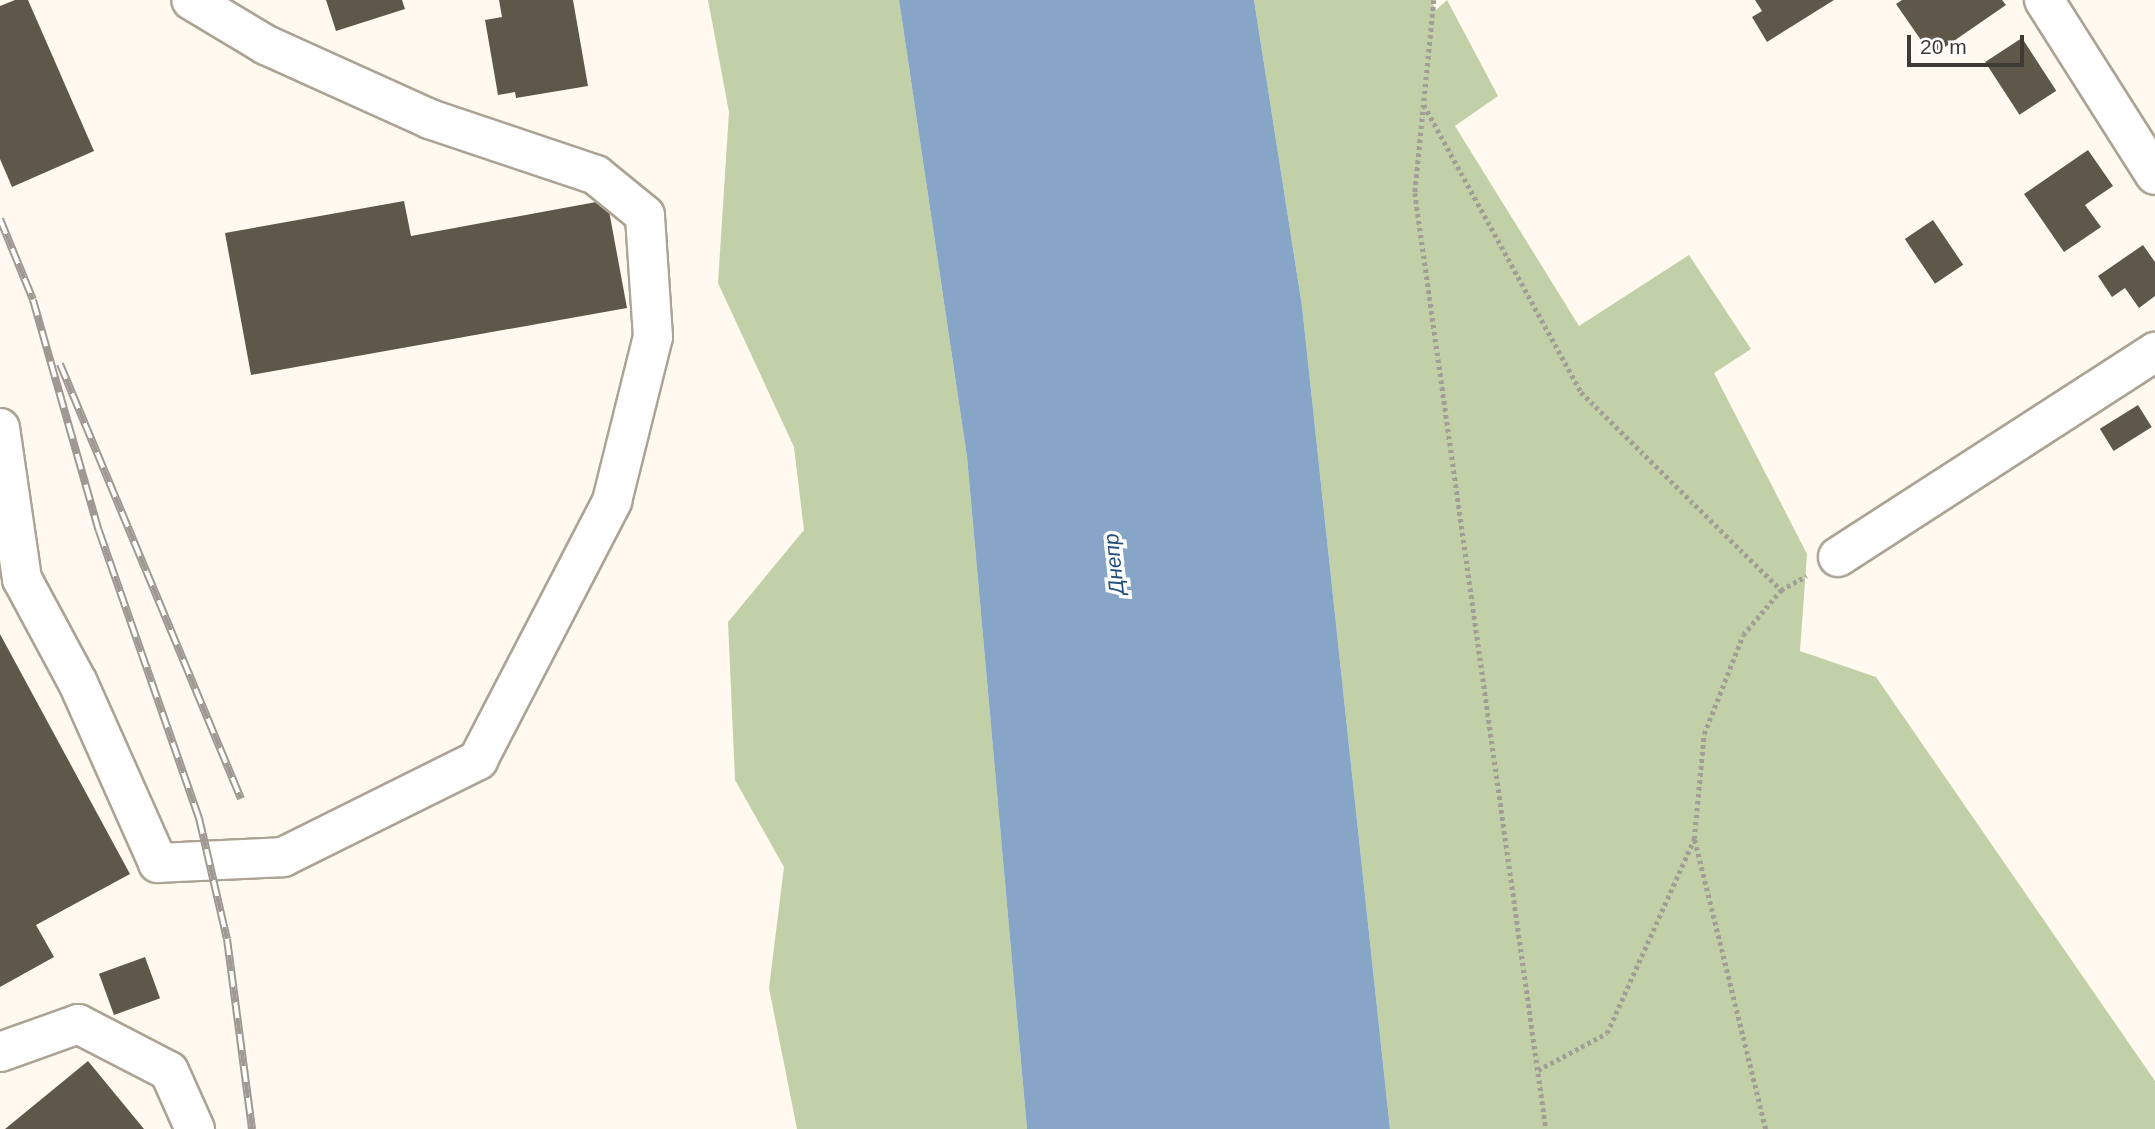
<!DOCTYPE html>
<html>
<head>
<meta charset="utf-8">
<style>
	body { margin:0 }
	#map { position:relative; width:2155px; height:1129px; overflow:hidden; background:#fff9ef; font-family:Arial,sans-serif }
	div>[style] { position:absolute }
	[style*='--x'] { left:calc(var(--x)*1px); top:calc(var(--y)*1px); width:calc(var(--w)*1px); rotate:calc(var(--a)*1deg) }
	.green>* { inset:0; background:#c2d0a7 }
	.water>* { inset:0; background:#87a6c7 }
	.building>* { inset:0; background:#5f584a; transform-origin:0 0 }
	.path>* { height:4.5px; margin-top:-2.25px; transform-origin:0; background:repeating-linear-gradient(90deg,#a29d95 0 3.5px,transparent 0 7px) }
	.roads { filter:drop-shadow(2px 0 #aca394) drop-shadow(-2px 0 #aca394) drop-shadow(0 2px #aca394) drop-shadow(0 -2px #aca394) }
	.minor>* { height:38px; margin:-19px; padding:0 19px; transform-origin:19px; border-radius:19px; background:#fff }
	.rail>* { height:8px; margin-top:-4px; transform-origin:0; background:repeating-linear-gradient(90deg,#fff 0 16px,#9e9991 0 32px); box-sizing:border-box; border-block:2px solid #9e9991 }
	span { translate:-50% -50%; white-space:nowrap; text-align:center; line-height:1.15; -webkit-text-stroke:7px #fff; paint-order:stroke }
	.water-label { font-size:21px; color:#224e7b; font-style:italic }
	.scale { position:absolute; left:1907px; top:35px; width:117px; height:32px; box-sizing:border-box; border:4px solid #3e3a34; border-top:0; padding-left:9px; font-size:21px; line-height:24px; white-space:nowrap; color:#3e3a34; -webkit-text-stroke:5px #fff; paint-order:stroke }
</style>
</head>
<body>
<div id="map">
	<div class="green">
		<i style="clip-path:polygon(708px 0,899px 0,967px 457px,1027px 1129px,797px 1129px,769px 988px,784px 867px,735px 780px,728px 622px,804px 530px,794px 447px,718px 283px,729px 112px)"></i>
		<i style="clip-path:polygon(1254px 0,1431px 0,1436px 10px,1447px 0,1498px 96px,1455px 126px,1579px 326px,1689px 255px,1751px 349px,1714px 373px,1807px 554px,1800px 651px,1876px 677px,2155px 1081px,2155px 1129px,1390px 1129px,1302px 306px)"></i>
	</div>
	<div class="water">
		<i style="clip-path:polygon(899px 0,1254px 0,1302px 306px,1390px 1129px,1027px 1129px,967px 457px)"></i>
	</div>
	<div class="building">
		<i style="clip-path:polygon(15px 0,28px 0,94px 151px,12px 187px,0 159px,0 6px)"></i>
		<i style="clip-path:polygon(326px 0,402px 0,405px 9px,336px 31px)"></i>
		<i style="clip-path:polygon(499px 0,573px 0,588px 86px,516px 98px,515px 92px,498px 95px,485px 20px,502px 17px)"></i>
		<i style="clip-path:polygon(1755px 0,1834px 0,1767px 42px,1752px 17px,1762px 11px)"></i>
		<i style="clip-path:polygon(1902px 0,2002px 0,2006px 5px,1932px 56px,1896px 4px)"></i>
		<i style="left:2022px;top:38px;width:63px;height:44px;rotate:57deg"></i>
		<i style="clip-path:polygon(2088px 150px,2113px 186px,2085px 205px,2101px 227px,2064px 252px,2024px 194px)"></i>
		<i style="clip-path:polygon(607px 200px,627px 308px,251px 375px,225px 233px,404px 201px,411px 236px)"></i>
		<i style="left:1933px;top:220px;width:54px;height:34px;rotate:56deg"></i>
		<i style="clip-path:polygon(2143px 245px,2155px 262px,2155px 296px,2139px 308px,2125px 288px,2112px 297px,2098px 276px)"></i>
		<i style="left:2138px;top:405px;width:26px;height:45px;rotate:58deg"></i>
		<i style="clip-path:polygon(0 634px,130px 874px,36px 925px,54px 957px,0 987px)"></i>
		<i style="left:145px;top:957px;width:44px;height:49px;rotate:70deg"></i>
		<i style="clip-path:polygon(88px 1061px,144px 1129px,5px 1129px)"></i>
	</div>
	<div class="path">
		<i style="--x:1434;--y:0;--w:194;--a:95.6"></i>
		<i style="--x:1415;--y:193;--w:945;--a:82.03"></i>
		<i style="--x:1424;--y:105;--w:327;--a:61.3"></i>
		<i style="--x:1581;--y:392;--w:281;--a:44.7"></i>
		<i style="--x:1695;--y:840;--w:298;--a:76.2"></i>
		<i style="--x:1538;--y:1070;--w:78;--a:-28.2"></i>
		<i style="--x:1607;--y:1033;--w:213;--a:-65.8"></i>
		<i style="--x:1694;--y:839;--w:105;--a:-84.6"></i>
		<i style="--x:1704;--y:734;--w:106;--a:-68.5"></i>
		<i style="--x:1743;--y:635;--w:59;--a:-49.8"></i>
		<i style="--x:1781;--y:590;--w:29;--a:-29"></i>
	</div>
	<div class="roads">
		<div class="minor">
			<i style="--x:2044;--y:0;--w:207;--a:57.6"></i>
			<i style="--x:0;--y:428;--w:153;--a:81.7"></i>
			<i style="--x:22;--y:579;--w:118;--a:61.7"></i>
			<i style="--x:78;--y:683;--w:197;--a:66"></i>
			<i style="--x:158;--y:863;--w:125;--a:-2.7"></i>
			<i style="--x:283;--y:857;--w:218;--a:-26.4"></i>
			<i style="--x:478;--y:760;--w:292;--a:-62.6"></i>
			<i style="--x:612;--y:501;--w:169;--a:-76"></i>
			<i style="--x:653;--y:337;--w:122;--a:-93.8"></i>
			<i style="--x:645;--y:215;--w:63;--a:-140.8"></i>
			<i style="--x:596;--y:175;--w:175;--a:-161.4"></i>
			<i style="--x:430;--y:119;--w:180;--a:-155.7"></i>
			<i style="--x:266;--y:45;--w:87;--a:-149"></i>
			<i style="--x:1838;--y:557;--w:378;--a:-32.9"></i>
			<i style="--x:0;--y:1052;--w:83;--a:-19.7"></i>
			<i style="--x:78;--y:1024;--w:102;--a:27.3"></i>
			<i style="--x:169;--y:1071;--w:64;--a:65.9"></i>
		</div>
	</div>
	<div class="rail">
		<i style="--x:0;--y:219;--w:87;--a:67.8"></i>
		<i style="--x:33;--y:300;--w:240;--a:74.1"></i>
		<i style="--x:99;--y:531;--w:304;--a:70.8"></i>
		<i style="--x:199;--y:818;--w:124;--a:77"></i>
		<i style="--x:227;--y:939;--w:192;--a:82.5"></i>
		<i style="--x:60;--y:364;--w:471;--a:67.4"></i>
	</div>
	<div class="water-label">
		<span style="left:1114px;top:564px;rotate:-96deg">Днепр</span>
	</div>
	<div class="scale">20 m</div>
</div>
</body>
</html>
